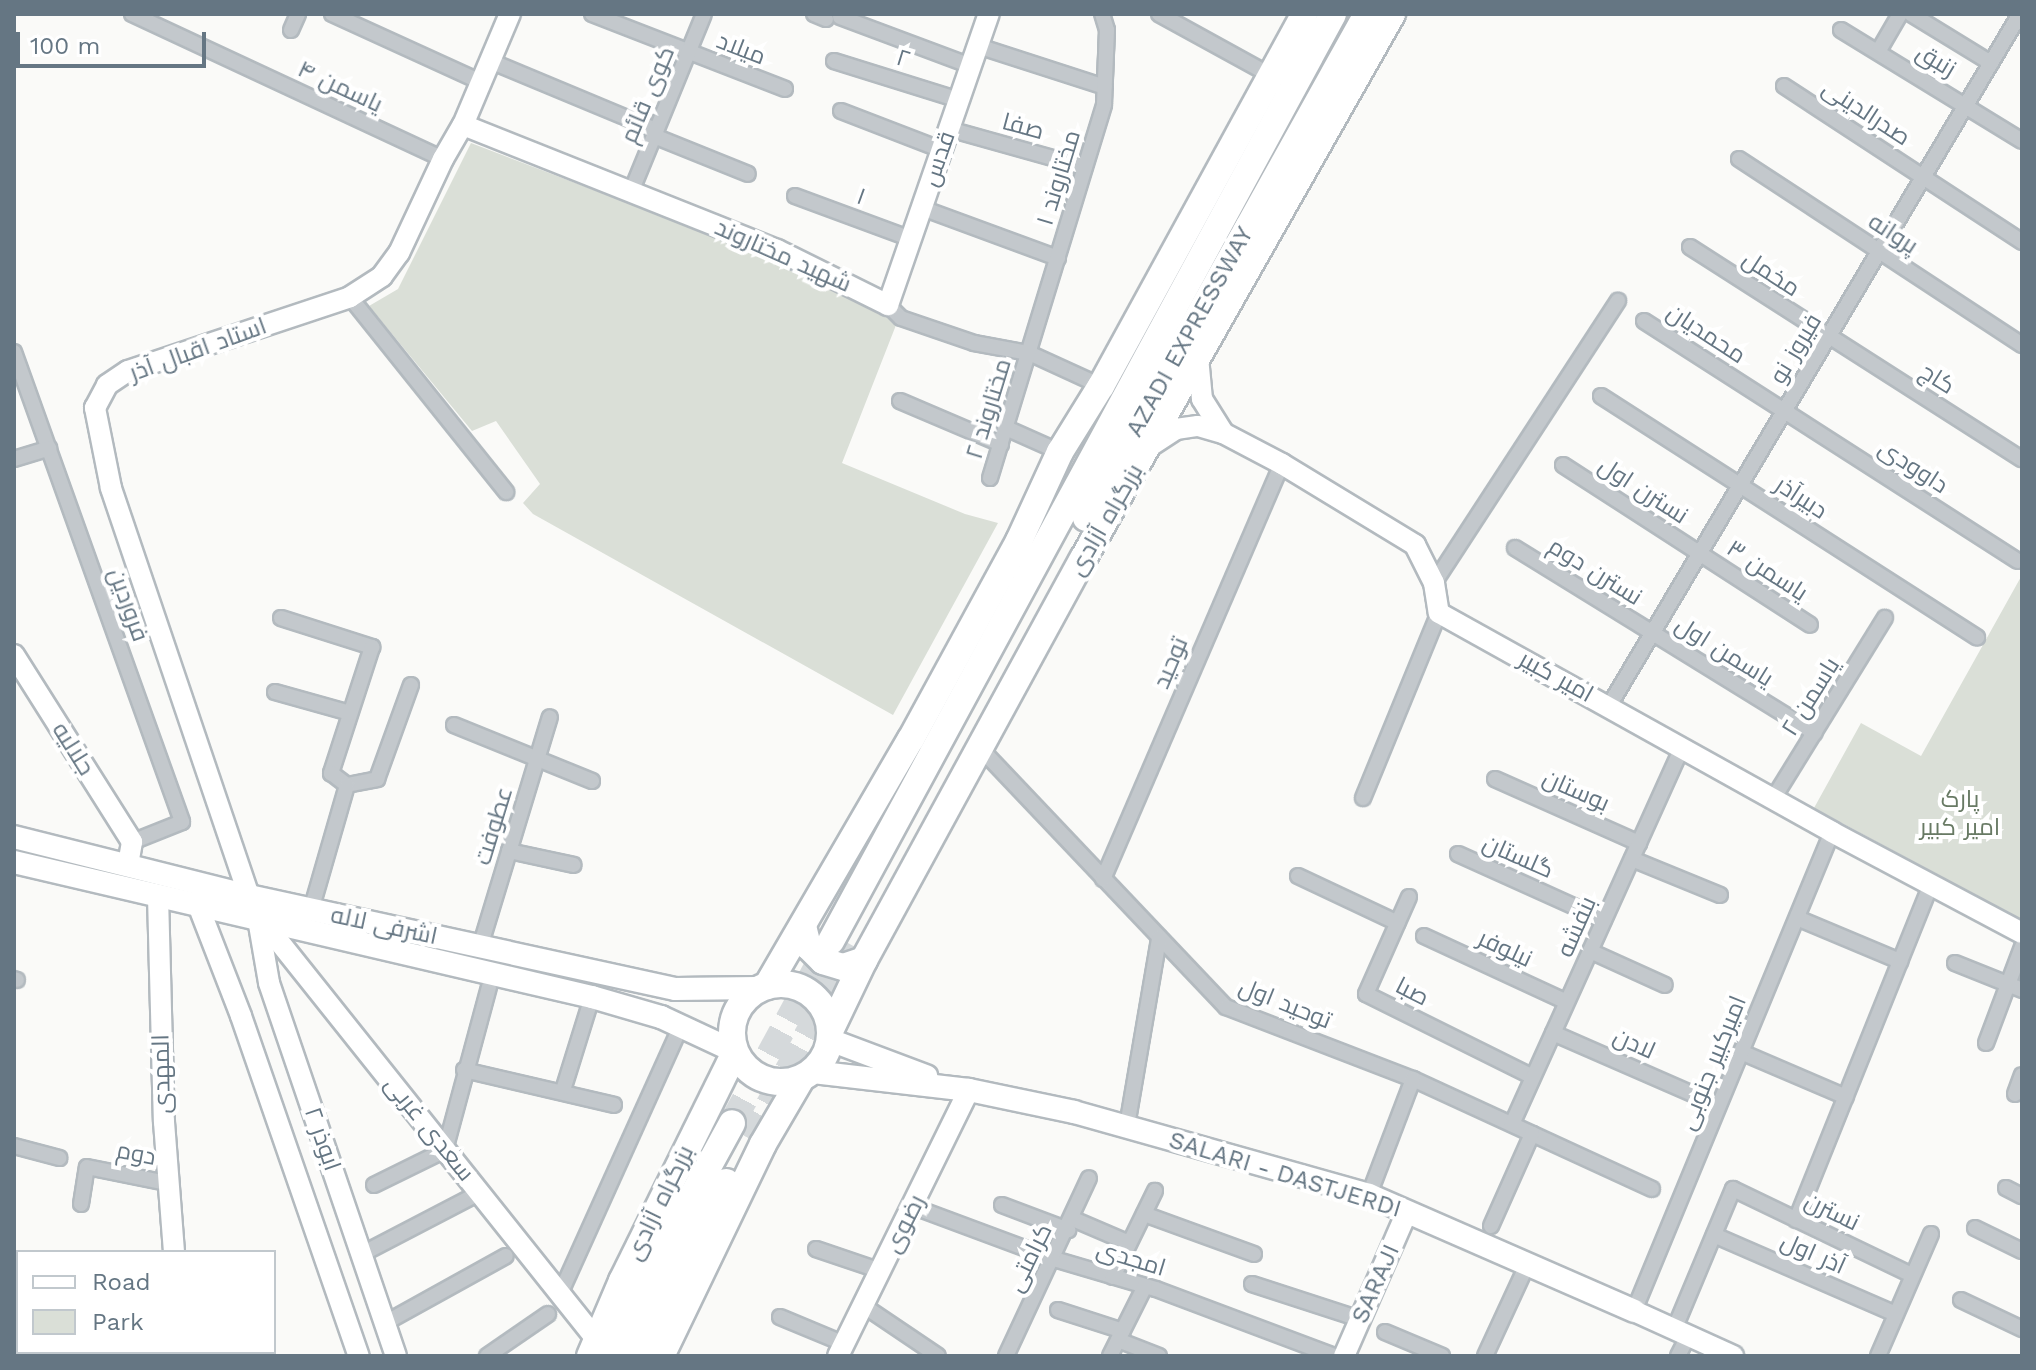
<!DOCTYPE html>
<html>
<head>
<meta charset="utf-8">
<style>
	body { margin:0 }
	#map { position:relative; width:2036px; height:1370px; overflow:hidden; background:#fafaf8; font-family:"Work Sans",Cairo,sans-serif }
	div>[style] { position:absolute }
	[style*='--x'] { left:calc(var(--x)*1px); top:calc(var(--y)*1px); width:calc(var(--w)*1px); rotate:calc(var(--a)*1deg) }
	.green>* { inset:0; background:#dadfd7 }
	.highway-tunnel>* { height:26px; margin-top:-13px; transform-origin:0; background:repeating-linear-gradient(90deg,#d5d9db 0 26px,transparent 0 39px) }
	.roads { filter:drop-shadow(2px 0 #b3babf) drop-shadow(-2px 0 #b3babf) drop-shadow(0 2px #b3babf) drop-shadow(0 -2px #b3babf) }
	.street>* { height:14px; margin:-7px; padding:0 7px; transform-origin:7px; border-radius:7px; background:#c3c8cc }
	.secondary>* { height:20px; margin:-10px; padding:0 10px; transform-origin:10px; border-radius:10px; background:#fff }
	.primary>* { height:22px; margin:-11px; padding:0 11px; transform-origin:11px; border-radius:11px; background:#fff }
	.highway>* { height:26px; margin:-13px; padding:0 13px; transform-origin:13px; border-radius:13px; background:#fff }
	.highway>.ring { margin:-13px; padding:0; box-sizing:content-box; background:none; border:26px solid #fff; border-radius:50% }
	span { translate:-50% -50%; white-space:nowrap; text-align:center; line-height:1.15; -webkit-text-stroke:8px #fff; paint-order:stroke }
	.street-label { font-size:24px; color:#657683 }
	.park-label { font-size:24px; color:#687a64 }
	.frame { position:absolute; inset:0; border:16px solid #657683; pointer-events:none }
	.legend { position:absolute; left:16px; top:1250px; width:260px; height:104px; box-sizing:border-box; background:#fff; border:2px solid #c1c8cd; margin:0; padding:10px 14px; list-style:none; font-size:24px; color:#657683 }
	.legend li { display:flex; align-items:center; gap:16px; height:40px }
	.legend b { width:40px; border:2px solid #c1c8cd }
	.scale { position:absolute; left:16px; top:32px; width:190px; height:36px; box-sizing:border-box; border:4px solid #657683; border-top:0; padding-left:10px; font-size:24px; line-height:28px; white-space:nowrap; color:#657683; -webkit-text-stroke:6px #fff; paint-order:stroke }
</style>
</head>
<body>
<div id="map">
	<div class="green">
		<i style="clip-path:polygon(471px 143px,769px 257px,898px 320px,842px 463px,965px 514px,998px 523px,893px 715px,533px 514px,523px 503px,540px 484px,496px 421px,472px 431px,369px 306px,398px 289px)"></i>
		<i style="clip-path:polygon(2022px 575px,2022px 920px,1814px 808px,1861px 723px,1921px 756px)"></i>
	</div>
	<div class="highway-tunnel">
		<i style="--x:732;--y:1123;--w:207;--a:-61.5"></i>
		<i style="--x:750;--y:1139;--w:219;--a:-61.3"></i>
	</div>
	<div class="roads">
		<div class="street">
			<i style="--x:132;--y:14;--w:343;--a:25"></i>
			<i style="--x:332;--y:14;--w:164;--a:24.5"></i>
			<i style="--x:592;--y:14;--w:207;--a:21.2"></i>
			<i style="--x:814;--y:14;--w:13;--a:23"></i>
			<i style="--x:1159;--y:14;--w:129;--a:28.8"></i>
			<i style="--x:1911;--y:14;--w:94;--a:31.5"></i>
			<i style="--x:840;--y:17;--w:140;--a:20.5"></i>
			<i style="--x:291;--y:30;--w:17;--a:-66"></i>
			<i style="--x:1841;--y:30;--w:212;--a:31.5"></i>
			<i style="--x:978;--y:46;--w:133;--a:17.9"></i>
			<i style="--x:1878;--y:52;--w:44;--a:-59.9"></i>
			<i style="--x:490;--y:61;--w:180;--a:22.6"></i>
			<i style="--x:834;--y:61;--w:131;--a:17.3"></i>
			<i style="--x:1784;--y:86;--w:285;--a:33.2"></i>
			<i style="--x:841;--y:111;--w:108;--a:21.1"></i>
			<i style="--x:949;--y:129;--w:141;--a:15.6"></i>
			<i style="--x:654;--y:136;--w:101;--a:22"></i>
			<i style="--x:1739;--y:159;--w:339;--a:33.3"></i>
			<i style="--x:631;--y:192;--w:192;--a:-67.7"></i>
			<i style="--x:795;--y:196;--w:124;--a:20.3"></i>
			<i style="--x:922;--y:208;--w:145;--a:20.2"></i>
			<i style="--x:1690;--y:247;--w:394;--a:32.6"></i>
			<i style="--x:350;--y:297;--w:250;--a:51.3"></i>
			<i style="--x:888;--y:305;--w:18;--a:45"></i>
			<i style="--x:901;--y:318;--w:77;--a:18.9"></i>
			<i style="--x:974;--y:343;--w:56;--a:10.3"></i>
			<i style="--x:1029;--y:353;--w:79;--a:24.6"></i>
			<i style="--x:1644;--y:321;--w:444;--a:32.7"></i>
			<i style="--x:14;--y:352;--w:499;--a:70.3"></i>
			<i style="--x:182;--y:822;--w:54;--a:158.2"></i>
			<i style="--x:1601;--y:396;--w:447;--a:32.7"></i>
			<i style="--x:900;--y:401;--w:110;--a:23.1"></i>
			<i style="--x:1006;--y:428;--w:59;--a:24"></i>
			<i style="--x:14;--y:459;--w:37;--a:-17"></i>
			<i style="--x:1563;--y:465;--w:294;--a:32.9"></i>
			<i style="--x:990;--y:478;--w:391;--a:-73"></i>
			<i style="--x:1104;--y:104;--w:74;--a:-87.7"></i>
			<i style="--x:1107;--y:30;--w:17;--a:-107"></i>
			<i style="--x:1515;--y:548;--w:352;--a:31.7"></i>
			<i style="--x:1434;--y:583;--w:337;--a:-56.9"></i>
			<i style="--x:281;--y:618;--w:96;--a:17.7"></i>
			<i style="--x:372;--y:647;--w:133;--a:108"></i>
			<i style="--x:331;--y:773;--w:20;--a:37"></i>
			<i style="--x:275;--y:692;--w:78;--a:15.6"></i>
			<i style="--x:1609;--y:706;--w:805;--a:-59.29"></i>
			<i style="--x:454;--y:725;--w:149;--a:22.1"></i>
			<i style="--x:980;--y:748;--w:357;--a:46.5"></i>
			<i style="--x:1226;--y:1007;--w:200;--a:21.1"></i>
			<i style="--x:1413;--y:1079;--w:263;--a:24.7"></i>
			<i style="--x:1495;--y:779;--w:158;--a:24"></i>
			<i style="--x:347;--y:785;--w:31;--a:-11"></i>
			<i style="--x:377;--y:779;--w:100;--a:-70.1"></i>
			<i style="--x:1363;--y:798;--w:200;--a:-67.7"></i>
			<i style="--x:1773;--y:799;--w:213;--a:-58.3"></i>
			<i style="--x:509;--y:851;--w:66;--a:12.2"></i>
			<i style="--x:1458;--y:854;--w:160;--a:24.3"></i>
			<i style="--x:1632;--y:859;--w:95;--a:22.2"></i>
			<i style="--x:1298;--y:876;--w:110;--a:25.2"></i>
			<i style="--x:1103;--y:879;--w:452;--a:-66.7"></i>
			<i style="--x:1409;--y:897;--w:106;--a:113.9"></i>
			<i style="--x:1366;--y:994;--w:186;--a:26.4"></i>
			<i style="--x:311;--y:910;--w:130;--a:-73.9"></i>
			<i style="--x:1797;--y:918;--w:112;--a:22.7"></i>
			<i style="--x:1424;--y:936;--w:157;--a:24.8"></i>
			<i style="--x:480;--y:947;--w:240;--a:-73.1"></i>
			<i style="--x:1590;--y:951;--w:82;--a:24.4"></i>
			<i style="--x:1955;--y:963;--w:72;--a:21.9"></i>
			<i style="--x:14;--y:979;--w:3;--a:18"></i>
			<i style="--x:1553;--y:1033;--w:157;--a:23.6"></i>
			<i style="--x:1986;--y:1043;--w:103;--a:-69.4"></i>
			<i style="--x:1741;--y:1052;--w:114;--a:23.2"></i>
			<i style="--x:464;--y:1070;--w:154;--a:13.1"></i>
			<i style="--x:564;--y:1087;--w:94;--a:-72.7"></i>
			<i style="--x:2015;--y:1094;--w:20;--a:-70"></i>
			<i style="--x:1512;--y:1124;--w:413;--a:-65.7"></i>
			<i style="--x:1127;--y:1126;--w:191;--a:-80.3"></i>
			<i style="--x:14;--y:1146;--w:47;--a:14.9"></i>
			<i style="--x:374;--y:1185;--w:79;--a:-26.2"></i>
			<i style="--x:445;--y:1150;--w:169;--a:-74.9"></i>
			<i style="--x:2006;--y:1188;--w:18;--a:27"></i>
			<i style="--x:1369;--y:1195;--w:124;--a:-69.2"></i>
			<i style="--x:81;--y:1204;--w:37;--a:-81"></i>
			<i style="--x:87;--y:1167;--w:82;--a:11.3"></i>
			<i style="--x:1002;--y:1205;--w:71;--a:20.7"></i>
			<i style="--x:914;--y:1207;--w:149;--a:20.4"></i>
			<i style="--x:1054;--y:1259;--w:106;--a:16.4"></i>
			<i style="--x:1156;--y:1289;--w:190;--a:20.6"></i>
			<i style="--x:1144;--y:1214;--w:117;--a:20"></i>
			<i style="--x:1073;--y:1219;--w:61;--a:23.2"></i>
			<i style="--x:1796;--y:1220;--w:361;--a:-68.1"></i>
			<i style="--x:1491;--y:1226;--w:101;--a:-66"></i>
			<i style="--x:1975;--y:1228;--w:52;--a:26.1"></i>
			<i style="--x:1714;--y:1235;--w:198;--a:23.5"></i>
			<i style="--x:816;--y:1249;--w:69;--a:18.7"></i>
			<i style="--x:362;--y:1254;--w:132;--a:-27.5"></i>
			<i style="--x:1113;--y:1277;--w:96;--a:-64"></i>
			<i style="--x:1252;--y:1284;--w:114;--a:18"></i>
			<i style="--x:560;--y:1294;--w:294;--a:-65.7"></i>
			<i style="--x:1961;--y:1300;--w:68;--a:25.4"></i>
			<i style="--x:864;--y:1306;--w:89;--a:34"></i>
			<i style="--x:1058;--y:1310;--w:68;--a:17.9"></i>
			<i style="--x:1634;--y:1311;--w:518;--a:-67.54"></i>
			<i style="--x:780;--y:1317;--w:70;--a:22.6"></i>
			<i style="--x:385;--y:1323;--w:138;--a:-29"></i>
			<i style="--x:1674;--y:1330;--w:153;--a:-67.3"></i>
			<i style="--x:1733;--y:1189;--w:199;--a:25.7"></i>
			<i style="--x:1385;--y:1332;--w:62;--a:22.8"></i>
			<i style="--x:1118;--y:1340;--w:44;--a:21.3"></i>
			<i style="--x:487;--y:1356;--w:74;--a:-34.5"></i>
			<i style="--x:1006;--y:1356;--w:196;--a:-65"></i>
			<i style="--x:1110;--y:1356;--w:78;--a:-63.4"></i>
			<i style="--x:1485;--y:1356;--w:100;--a:-65.2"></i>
			<i style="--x:1678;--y:1356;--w:22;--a:-63"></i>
			<i style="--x:1878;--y:1356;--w:133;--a:-66.5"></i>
		</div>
		<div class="secondary">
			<i style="--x:463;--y:125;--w:338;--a:21.7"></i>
			<i style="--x:777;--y:250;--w:124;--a:26.4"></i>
			<i style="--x:888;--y:305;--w:308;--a:-70.9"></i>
			<i style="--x:1198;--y:357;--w:42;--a:84.6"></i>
			<i style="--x:1202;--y:399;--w:40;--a:58"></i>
			<i style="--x:1150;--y:446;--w:31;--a:-33"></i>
			<i style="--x:1176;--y:429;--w:22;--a:-8"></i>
			<i style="--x:1198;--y:426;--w:26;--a:16"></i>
			<i style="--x:1223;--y:433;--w:67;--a:27.7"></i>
			<i style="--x:1282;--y:464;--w:156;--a:31.3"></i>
			<i style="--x:1415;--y:545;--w:42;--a:63.4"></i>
			<i style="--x:1434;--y:583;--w:30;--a:81"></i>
			<i style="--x:1439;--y:613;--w:450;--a:29.1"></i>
			<i style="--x:1832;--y:832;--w:215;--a:28"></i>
			<i style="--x:14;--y:655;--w:221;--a:57.7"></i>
			<i style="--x:132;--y:842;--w:23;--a:100"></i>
			<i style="--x:158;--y:896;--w:226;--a:88.5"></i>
			<i style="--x:164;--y:1122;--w:130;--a:85.6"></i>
			<i style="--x:249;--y:896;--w:431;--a:-108.7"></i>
			<i style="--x:111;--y:488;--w:82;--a:-101.3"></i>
			<i style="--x:95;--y:408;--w:26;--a:-62"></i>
			<i style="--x:107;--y:385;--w:25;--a:-34"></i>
			<i style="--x:128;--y:371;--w:234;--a:-18.4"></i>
			<i style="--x:350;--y:297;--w:38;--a:-33"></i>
			<i style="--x:382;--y:276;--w:29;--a:-54"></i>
			<i style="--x:399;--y:253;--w:104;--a:-64.9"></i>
			<i style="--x:443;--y:159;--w:39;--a:-60"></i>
			<i style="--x:463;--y:125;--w:121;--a:-67.1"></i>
			<i style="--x:198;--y:905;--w:119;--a:68.8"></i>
			<i style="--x:241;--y:1016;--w:360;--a:70.9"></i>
			<i style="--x:258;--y:919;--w:65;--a:80.2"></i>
			<i style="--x:269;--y:983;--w:394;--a:71.2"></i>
			<i style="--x:261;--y:919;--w:537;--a:51.42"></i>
			<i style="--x:1634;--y:1311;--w:109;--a:24.4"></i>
			<i style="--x:184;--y:1352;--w:4;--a:76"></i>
			<i style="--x:838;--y:1356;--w:297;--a:-63.8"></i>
			<i style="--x:1344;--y:1356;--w:157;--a:-66.4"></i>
		</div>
		<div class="primary">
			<i style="--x:14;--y:837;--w:242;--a:14.1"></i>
			<i style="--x:249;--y:896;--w:436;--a:12.3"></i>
			<i style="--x:675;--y:989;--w:83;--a:-0.7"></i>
			<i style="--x:14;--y:862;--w:594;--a:13.15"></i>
			<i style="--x:592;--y:997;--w:72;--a:16.2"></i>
			<i style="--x:661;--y:1017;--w:81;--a:25"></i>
			<i style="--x:830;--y:1040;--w:103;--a:20.6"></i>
			<i style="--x:813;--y:1072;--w:157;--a:6.6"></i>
			<i style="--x:969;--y:1090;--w:107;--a:11.8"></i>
			<i style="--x:1074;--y:1112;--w:306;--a:15.7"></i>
			<i style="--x:1369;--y:1195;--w:289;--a:23.6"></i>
		</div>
		<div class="highway">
			<i style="--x:1086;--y:518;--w:577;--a:-60.86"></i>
			<i style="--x:803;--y:926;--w:21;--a:76"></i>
			<i style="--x:808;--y:946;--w:21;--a:45"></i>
			<i style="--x:823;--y:961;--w:21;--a:17"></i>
			<i style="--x:843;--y:967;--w:22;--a:-18"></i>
			<i style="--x:831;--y:941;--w:1054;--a:-61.56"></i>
			<i class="ring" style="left:732px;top:984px;width:72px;height:72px"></i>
			<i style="--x:767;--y:986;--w:286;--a:-59.8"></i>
			<i style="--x:911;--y:739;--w:226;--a:-61.4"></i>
			<i style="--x:1019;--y:541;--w:98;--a:-65.3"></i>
			<i style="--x:1060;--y:452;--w:78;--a:-58.2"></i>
			<i style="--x:1101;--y:386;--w:424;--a:-61.3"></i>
			<i style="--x:830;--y:1031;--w:79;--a:-64.4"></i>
			<i style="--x:864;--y:960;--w:457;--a:-61.4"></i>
			<i style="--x:1083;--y:559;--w:627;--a:-60.45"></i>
			<i style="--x:590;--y:1356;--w:82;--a:-66.9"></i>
			<i style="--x:622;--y:1281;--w:255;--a:-63.7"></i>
			<i style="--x:612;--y:1356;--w:72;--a:-66.3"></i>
			<i style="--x:641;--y:1290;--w:190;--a:-61.4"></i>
			<i style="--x:636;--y:1356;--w:62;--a:-66.3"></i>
			<i style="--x:661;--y:1299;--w:134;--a:-60.9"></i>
			<i style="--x:661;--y:1356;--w:235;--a:-64.3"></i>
			<i style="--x:763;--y:1144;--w:75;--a:-59.7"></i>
		</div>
	</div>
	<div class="street-label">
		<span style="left:741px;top:49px;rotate:21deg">میلاد</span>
		<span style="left:903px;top:59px;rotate:17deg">۲</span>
		<span style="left:1936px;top:61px;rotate:31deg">زنبق</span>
		<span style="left:340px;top:87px;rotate:25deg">یاسمن ۴</span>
		<span style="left:648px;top:95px;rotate:-67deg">کوی قائم</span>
		<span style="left:1866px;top:113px;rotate:33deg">صدرالدینی</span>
		<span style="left:1023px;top:127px;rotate:15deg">صفا</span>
		<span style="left:939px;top:159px;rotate:-71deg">قدس</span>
		<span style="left:1059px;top:178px;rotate:-73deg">مختاروند ۱</span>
		<span style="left:861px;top:197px;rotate:20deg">۱</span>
		<span style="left:1893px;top:234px;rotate:33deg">پروانه</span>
		<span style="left:783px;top:256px;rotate:24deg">شهید مختاروند</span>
		<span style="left:1771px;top:274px;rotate:33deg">مخمل</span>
		<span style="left:1190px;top:332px;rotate:-61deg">AZADI EXPRESSWAY</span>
		<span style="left:1706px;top:334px;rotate:33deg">محمدیان</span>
		<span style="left:1796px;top:349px;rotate:-59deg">فیروز نو</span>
		<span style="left:198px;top:350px;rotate:-20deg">استاد اقبال آذر</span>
		<span style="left:1937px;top:379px;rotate:32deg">کاج</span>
		<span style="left:989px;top:409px;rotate:-73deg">مختاروند ۲</span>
		<span style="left:1913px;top:467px;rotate:33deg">داوودی</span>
		<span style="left:1643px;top:491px;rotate:33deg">نسترن اول</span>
		<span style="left:1801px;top:498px;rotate:33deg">دبیرآذر</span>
		<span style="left:1106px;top:520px;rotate:-60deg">بزرگراه آزادی</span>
		<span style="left:1767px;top:571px;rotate:33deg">یاسمن ۳</span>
		<span style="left:1595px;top:572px;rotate:32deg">نسترن دوم</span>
		<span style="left:128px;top:605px;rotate:70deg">فروردین</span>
		<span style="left:1724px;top:652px;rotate:32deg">یاسمن اول</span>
		<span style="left:1171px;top:663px;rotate:-67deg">توحید</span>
		<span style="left:1556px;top:677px;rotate:29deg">امیر کبیر</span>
		<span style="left:1811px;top:697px;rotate:-58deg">یاسمن ۲</span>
		<span style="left:73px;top:749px;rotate:58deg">جلالیه</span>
		<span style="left:1576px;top:791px;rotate:24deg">بوستان</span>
		<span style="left:494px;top:826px;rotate:-73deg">عطوفت</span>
		<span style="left:1518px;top:857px;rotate:24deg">گلستان</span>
		<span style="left:384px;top:926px;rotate:12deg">اشرفی لاله</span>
		<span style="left:1577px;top:927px;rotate:-66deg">بنفشه</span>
		<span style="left:1505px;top:949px;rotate:25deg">نیلوفر</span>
		<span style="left:1412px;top:992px;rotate:27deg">صبا</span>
		<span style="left:1285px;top:1004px;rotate:22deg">توحید اول</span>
		<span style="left:1634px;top:1044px;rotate:24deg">لادن</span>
		<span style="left:1713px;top:1063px;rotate:-68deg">امیرکبیر جنوبی</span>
		<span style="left:162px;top:1074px;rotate:-91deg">المهدی</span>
		<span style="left:429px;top:1129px;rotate:51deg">سعدی غربی</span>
		<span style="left:322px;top:1139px;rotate:71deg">ابوذر ۲</span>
		<span style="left:136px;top:1154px;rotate:11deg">دوم</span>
		<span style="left:1285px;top:1175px;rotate:17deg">SALARI - DASTJERDI</span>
		<span style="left:660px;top:1203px;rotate:-64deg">بزرگراه آزادی</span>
		<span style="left:1832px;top:1212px;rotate:26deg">نسترن</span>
		<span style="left:905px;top:1224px;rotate:-63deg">رضوی</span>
		<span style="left:1813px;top:1254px;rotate:24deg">آذر اول</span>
		<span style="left:1030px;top:1258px;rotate:-64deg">کرامتی</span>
		<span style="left:1131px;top:1259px;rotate:17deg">امجدی</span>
		<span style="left:1376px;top:1284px;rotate:-66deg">SARAJI</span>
	</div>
	<div class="park-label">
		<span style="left:1960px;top:814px">پارک<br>امیر کبیر</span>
	</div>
	<div class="frame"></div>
	<ul class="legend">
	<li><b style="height:10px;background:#fff"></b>Road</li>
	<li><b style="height:22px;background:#dadfd7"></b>Park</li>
	</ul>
	<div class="scale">100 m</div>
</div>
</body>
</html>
